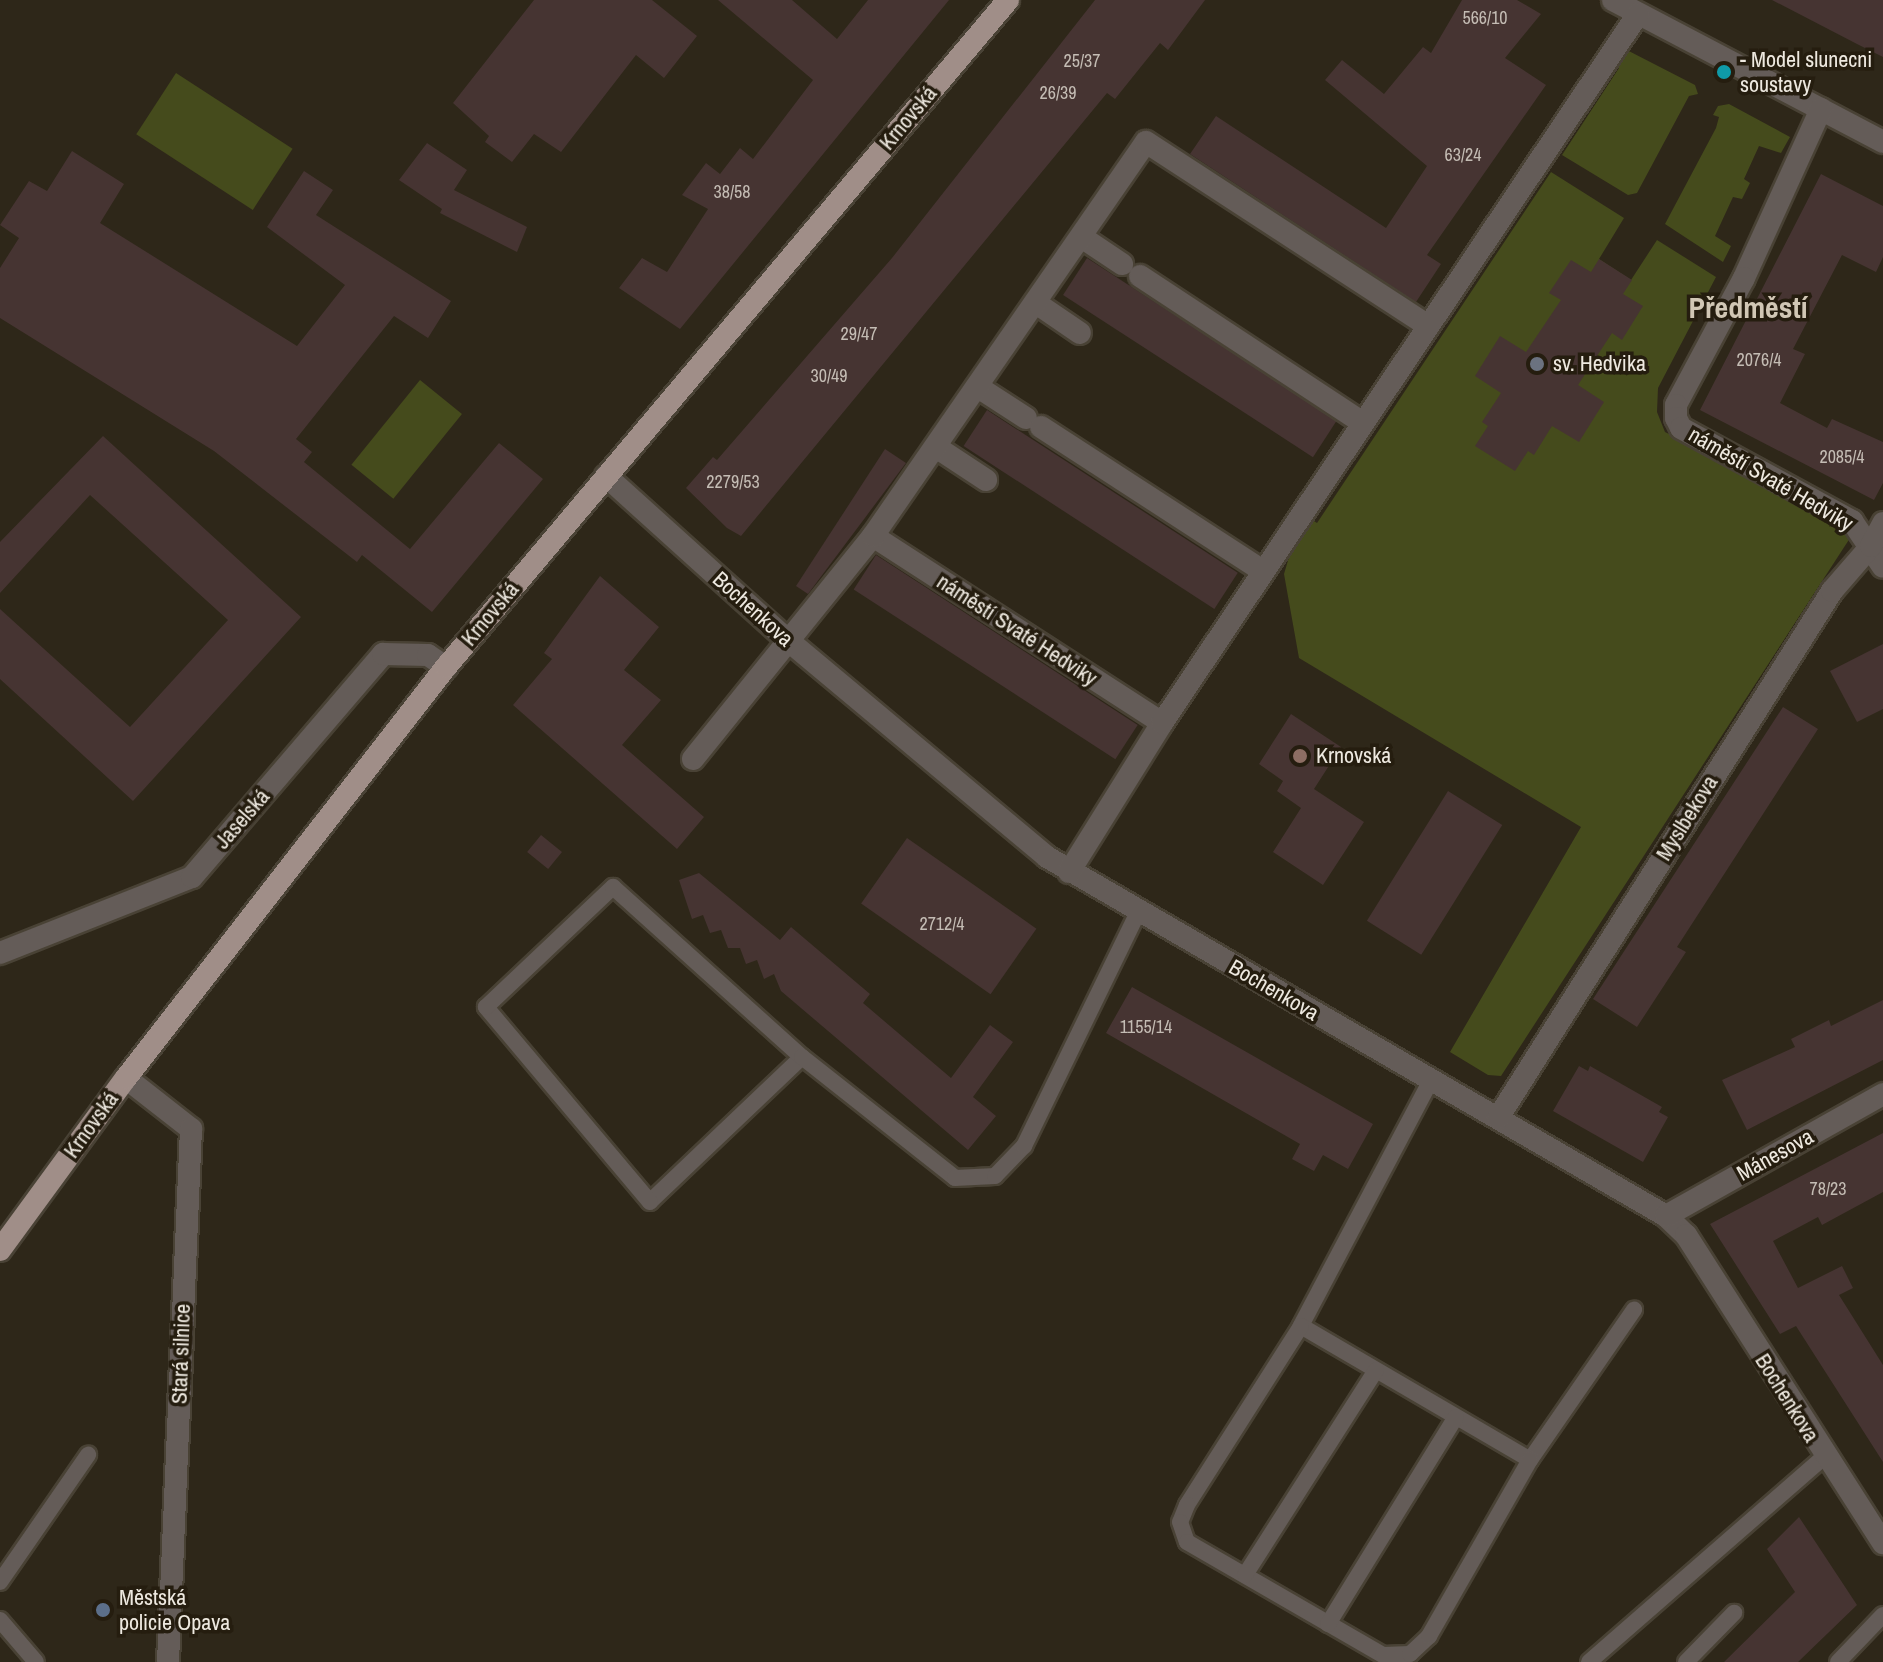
<!DOCTYPE html>
<html>
<head>
<meta charset="utf-8">
<style>
	body { margin:0 }
	#map { position:relative; width:1883px; height:1662px; overflow:hidden; background:#2e2719; font-family:"Archivo Narrow",sans-serif }
	div>[style] { position:absolute }
	[style*='--x'] { left:calc(var(--x)*1px); top:calc(var(--y)*1px); width:calc(var(--w)*1px); rotate:calc(var(--a)*1deg) }
	.green>* { inset:0; background:#454b1c; transform-origin:0 0 }
	.building>* { inset:0; background:#463432; transform-origin:0 0 }
	.roads { filter:drop-shadow(2px 0 #494235) drop-shadow(-2px 0 #494235) drop-shadow(0 2px #494235) drop-shadow(0 -2px #494235) }
	.service>* { height:16px; margin:-8px; padding:0 8px; transform-origin:8px; border-radius:8px; background:#645c58 }
	.minor>* { height:22px; margin:-11px; padding:0 11px; transform-origin:11px; border-radius:11px; background:#645c58 }
	.primary>* { height:22px; margin:-11px; padding:0 11px; transform-origin:11px; border-radius:11px; background:#a08e88 }
	.dots>* { width:22px; height:22px; translate:-50% -50%; box-sizing:border-box; border:4px solid #251d0f; border-radius:50% }
	span { translate:-50% -50%; white-space:nowrap; text-align:center; line-height:1.15; -webkit-text-stroke:7px #251d0f; paint-order:stroke }
	.number-label { font-size:18px; color:#c4bcb4 }
	.number-label span { -webkit-text-stroke-width:0 }
	.poi-label { font-size:22px; color:#eee9e0 }
	.left { translate:0 -50%; text-align:left }
	.street-label { font-size:22px; color:#eee9e0 }
	.district-label { font-size:30px; color:#d1c7b5; font-weight:700 }
</style>
</head>
<body>
<div id="map">
	<div class="green">
		<i style="clip-path:polygon(1621px 47px,1695px 85px,1698px 94px,1689px 96px,1637px 193px,1628px 195px,1562px 155px,1619px 68px,1611px 62px)"></i>
		<i style="left:176px;top:73px;width:139px;height:73px;rotate:33deg"></i>
		<i style="clip-path:polygon(1729px 104px,1790px 137px,1781px 153px,1759px 146px,1744px 179px,1750px 183px,1742px 199px,1733px 197px,1715px 236px,1731px 246px,1723px 262px,1665px 224px,1716px 128px,1719px 117px,1713px 115px,1718px 106px)"></i>
		<i style="clip-path:polygon(1551px 172px,1624px 218px,1599px 259px,1631px 280px,1657px 240px,1716px 277px,1658px 388px,1657px 412px,1665px 432px,1813px 507px,1852px 535px,1501px 1076px,1488px 1075px,1450px 1052px,1581px 827px,1299px 658px,1284px 574px,1302px 513px,1317px 523px)"></i>
		<i style="left:420px;top:380px;width:54px;height:109px;rotate:39deg"></i>
	</div>
	<div class="building">
		<i style="clip-path:polygon(534px 0,652px 0,697px 36px,664px 78px,636px 55px,561px 152px,534px 134px,512px 162px,485px 142px,489px 136px,453px 103px)"></i>
		<i style="clip-path:polygon(718px 0,792px 0,837px 39px,868px 0,949px 0,680px 329px,619px 288px,642px 258px,667px 272px,708px 209px,682px 195px,706px 163px,720px 174px,740px 148px,753px 159px,813px 80px)"></i>
		<i style="clip-path:polygon(1095px 0,1205px 0,1168px 50px,1160px 43px,1115px 99px,1107px 93px,741px 536px,727px 528px,686px 488px,713px 457px,717px 460px,892px 258px)"></i>
		<i style="clip-path:polygon(1462px 0,1517px 0,1541px 14px,1505px 58px,1546px 85px,1427px 255px,1441px 264px,1416px 302px,1190px 154px,1216px 116px,1386px 228px,1427px 166px,1325px 80px,1342px 60px,1384px 94px,1423px 47px,1431px 53px)"></i>
		<i style="clip-path:polygon(1772px 0,1883px 0,1883px 57px,1857px 44px)"></i>
		<i style="clip-path:polygon(427px 143px,467px 170px,454px 190px,527px 227px,517px 252px,440px 213px,442px 209px,399px 180px)"></i>
		<i style="clip-path:polygon(72px 151px,124px 184px,100px 223px,297px 346px,345px 285px,267px 227px,304px 171px,333px 190px,316px 215px,451px 301px,428px 338px,394px 316px,296px 439px,312px 452px,304px 462px,410px 549px,499px 443px,543px 479px,432px 612px,362px 555px,357px 562px,214px 451px,0 318px,0 268px,19px 238px,0 225px,29px 181px,47px 191px)"></i>
		<i style="clip-path:polygon(1821px 174px,1883px 206px,1883px 257px,1876px 272px,1842px 255px,1793px 349px,1805px 354px,1780px 403px,1827px 428px,1832px 419px,1883px 442px,1883px 483px,1874px 500px,1700px 410px)"></i>
		<i style="left:1087px;top:258px;width:298px;height:44px;rotate:33deg"></i>
		<i style="clip-path:polygon(1599px 259px,1632px 280px,1623px 294px,1643px 306px,1622px 340px,1612px 333px,1578px 385px,1604px 402px,1579px 442px,1552px 426px,1534px 455px,1528px 451px,1515px 471px,1475px 446px,1488px 426px,1482px 422px,1501px 393px,1475px 376px,1500px 336px,1526px 352px,1561px 300px,1549px 293px,1571px 260px,1591px 272px)"></i>
		<i style="left:987px;top:410px;width:299px;height:43px;rotate:33deg"></i>
		<i style="clip-path:polygon(103px 436px,301px 617px,133px 801px,0 679px,0 609px,130px 727px,228px 620px,90px 495px,0 593px,0 542px)"></i>
		<i style="clip-path:polygon(885px 449px,906px 463px,808px 594px,796px 586px)"></i>
		<i style="left:876px;top:555px;width:312px;height:41px;rotate:33deg"></i>
		<i style="clip-path:polygon(600px 576px,659px 627px,624px 670px,661px 700px,622px 745px,704px 817px,677px 849px,513px 705px,552px 659px,544px 653px)"></i>
		<i style="clip-path:polygon(1883px 644px,1883px 709px,1857px 722px,1830px 671px)"></i>
		<i style="clip-path:polygon(1783px 707px,1818px 729px,1677px 947px,1686px 952px,1637px 1027px,1593px 999px)"></i>
		<i style="clip-path:polygon(1291px 714px,1341px 747px,1314px 789px,1364px 822px,1323px 885px,1273px 852px,1301px 808px,1277px 791px,1283px 781px,1259px 764px)"></i>
		<i style="left:1448px;top:791px;width:64px;height:153px;rotate:32deg"></i>
		<i style="left:541px;top:835px;width:27px;height:22px;rotate:39deg"></i>
		<i style="left:907px;top:838px;width:158px;height:80px;rotate:35deg"></i>
		<i style="clip-path:polygon(699px 873px,780px 940px,791px 927px,870px 994px,863px 1003px,951px 1078px,990px 1025px,1013px 1042px,973px 1097px,996px 1116px,968px 1150px,781px 991px,774px 974px,764px 979px,757px 960px,746px 964px,740px 948px,728px 948px,721px 930px,710px 933px,703px 915px,692px 919px,679px 880px)"></i>
		<i style="clip-path:polygon(1132px 987px,1373px 1124px,1348px 1169px,1323px 1155px,1314px 1171px,1292px 1159px,1300px 1144px,1106px 1033px)"></i>
		<i style="clip-path:polygon(1883px 1000px,1883px 1060px,1747px 1130px,1722px 1080px,1795px 1047px,1791px 1039px,1829px 1020px,1831px 1026px)"></i>
		<i style="clip-path:polygon(1579px 1066px,1588px 1071px,1590px 1066px,1662px 1107px,1659px 1112px,1668px 1117px,1643px 1162px,1553px 1111px)"></i>
		<i style="clip-path:polygon(1883px 1133px,1883px 1192px,1822px 1225px,1818px 1217px,1773px 1241px,1798px 1288px,1842px 1266px,1853px 1288px,1839px 1295px,1883px 1365px,1883px 1462px,1796px 1326px,1780px 1334px,1710px 1224px)"></i>
		<i style="clip-path:polygon(1799px 1517px,1857px 1605px,1798px 1662px,1724px 1662px,1795px 1592px,1767px 1549px)"></i>
	</div>
	<div class="roads">
		<div class="service">
			<i style="--x:802;--y:1057;--w:210;--a:136.4"></i>
			<i style="--x:650;--y:1202;--w:255;--a:-130.1"></i>
			<i style="--x:486;--y:1007;--w:175;--a:-43.4"></i>
			<i style="--x:613;--y:887;--w:254;--a:42"></i>
			<i style="--x:802;--y:1057;--w:195;--a:38.3"></i>
			<i style="--x:955;--y:1178;--w:40;--a:-2.9"></i>
			<i style="--x:995;--y:1176;--w:42;--a:-46"></i>
			<i style="--x:1024;--y:1146;--w:260;--a:-64"></i>
			<i style="--x:1431;--y:1080;--w:278;--a:117.9"></i>
			<i style="--x:1301;--y:1326;--w:265;--a:30.3"></i>
			<i style="--x:1530;--y:1460;--w:183;--a:-55.3"></i>
			<i style="--x:1301;--y:1326;--w:212;--a:122.5"></i>
			<i style="--x:1187;--y:1505;--w:18;--a:112"></i>
			<i style="--x:1180;--y:1522;--w:21;--a:71"></i>
			<i style="--x:1187;--y:1542;--w:226;--a:30"></i>
			<i style="--x:1383;--y:1655;--w:27;--a:-2"></i>
			<i style="--x:1410;--y:1654;--w:26;--a:-43"></i>
			<i style="--x:1429;--y:1636;--w:203;--a:-60.2"></i>
			<i style="--x:1245;--y:1575;--w:243;--a:-57.4"></i>
			<i style="--x:0;--y:1582;--w:155;--a:-55.3"></i>
			<i style="--x:0;--y:1620;--w:55;--a:49.4"></i>
			<i style="--x:1328;--y:1624;--w:243;--a:-58.3"></i>
			<i style="--x:1589;--y:1662;--w:312;--a:-41.1"></i>
			<i style="--x:1686;--y:1662;--w:69;--a:-45.6"></i>
			<i style="--x:1838;--y:1662;--w:65;--a:-46.2"></i>
		</div>
		<div class="minor">
			<i style="--x:1613;--y:0;--w:305;--a:27.7"></i>
			<i style="--x:1821;--y:109;--w:186;--a:114.5"></i>
			<i style="--x:1744;--y:278;--w:144;--a:118.2"></i>
			<i style="--x:1676;--y:405;--w:13;--a:90"></i>
			<i style="--x:1676;--y:418;--w:11;--a:63"></i>
			<i style="--x:1681;--y:428;--w:195;--a:28.5"></i>
			<i style="--x:1852;--y:521;--w:55;--a:56"></i>
			<i style="--x:1083;--y:238;--w:47;--a:33.7"></i>
			<i style="--x:1140;--y:276;--w:267;--a:33.4"></i>
			<i style="--x:1036;--y:303;--w:53;--a:34.3"></i>
			<i style="--x:978;--y:387;--w:57;--a:32.9"></i>
			<i style="--x:1041;--y:427;--w:265;--a:33"></i>
			<i style="--x:936;--y:447;--w:60;--a:33.4"></i>
			<i style="--x:606;--y:476;--w:248;--a:42.1"></i>
			<i style="--x:790;--y:642;--w:335;--a:39.9"></i>
			<i style="--x:1047;--y:857;--w:716;--a:30.11"></i>
			<i style="--x:1666;--y:1216;--w:28;--a:44"></i>
			<i style="--x:1686;--y:1235;--w:366;--a:57.4"></i>
			<i style="--x:873;--y:536;--w:344;--a:32.9"></i>
			<i style="--x:693;--y:759;--w:287;--a:-51.1"></i>
			<i style="--x:873;--y:536;--w:479;--a:-55.3"></i>
			<i style="--x:1146;--y:142;--w:337;--a:33.1"></i>
			<i style="--x:1069;--y:872;--w:176;--a:-58"></i>
			<i style="--x:1162;--y:723;--w:854;--a:-56.12"></i>
			<i style="--x:0;--y:953;--w:206;--a:-21.6"></i>
			<i style="--x:192;--y:877;--w:294;--a:-49.4"></i>
			<i style="--x:383;--y:654;--w:45;--a:1.3"></i>
			<i style="--x:428;--y:655;--w:22;--a:34"></i>
			<i style="--x:126;--y:1078;--w:83;--a:38.1"></i>
			<i style="--x:191;--y:1129;--w:533;--a:92.47"></i>
			<i style="--x:1498;--y:1118;--w:624;--a:-57.63"></i>
			<i style="--x:1832;--y:591;--w:60;--a:-49.1"></i>
			<i style="--x:1871;--y:546;--w:26;--a:-62"></i>
			<i style="--x:1666;--y:1216;--w:249;--a:-29.3"></i>
		</div>
		<div class="primary">
			<i style="--x:0;--y:1250;--w:213;--a:-53.8"></i>
			<i style="--x:126;--y:1078;--w:521;--a:-52.1"></i>
			<i style="--x:446;--y:667;--w:872;--a:-49.88"></i>
		</div>
	</div>
	<div class="dots">
		<i style="left:1724px;top:72px;background:#0f9aa8"></i>
		<i style="left:1537px;top:364px;background:#6b7280"></i>
		<i style="left:1300px;top:756px;background:#8d6e63"></i>
		<i style="left:103px;top:1610px;background:#5c6f8a"></i>
	</div>
	<div class="number-label">
		<span style="left:1485px;top:18px">566/10</span>
		<span style="left:1082px;top:61px">25/37</span>
		<span style="left:1058px;top:93px">26/39</span>
		<span style="left:1463px;top:155px">63/24</span>
		<span style="left:732px;top:192px">38/58</span>
		<span style="left:859px;top:334px">29/47</span>
		<span style="left:1759px;top:360px">2076/4</span>
		<span style="left:829px;top:376px">30/49</span>
		<span style="left:1842px;top:457px">2085/4</span>
		<span style="left:733px;top:482px">2279/53</span>
		<span style="left:942px;top:924px">2712/4</span>
		<span style="left:1146px;top:1027px">1155/14</span>
		<span style="left:1828px;top:1189px">78/23</span>
	</div>
	<div class="poi-label">
		<span class="left" style="left:1740px;top:72px">- Model slunecni<br>soustavy</span>
		<span class="left" style="left:1553px;top:364px">sv. Hedvika</span>
		<span class="left" style="left:1316px;top:756px">Krnovská</span>
		<span class="left" style="left:119px;top:1610px">Městská<br>policie Opava</span>
	</div>
	<div class="street-label">
		<span style="left:908px;top:118px;rotate:-50deg">Krnovská</span>
		<span style="left:1771px;top:479px;rotate:30deg">náměstí Svaté Hedviky</span>
		<span style="left:753px;top:609px;rotate:42deg">Bochenkova</span>
		<span style="left:490px;top:614px;rotate:-50deg">Krnovská</span>
		<span style="left:1017px;top:630px;rotate:33deg">náměstí Svaté Hedviky</span>
		<span style="left:1687px;top:818px;rotate:-58deg">Myslbekova</span>
		<span style="left:242px;top:819px;rotate:-49deg">Jaselská</span>
		<span style="left:1274px;top:990px;rotate:30deg">Bochenkova</span>
		<span style="left:91px;top:1125px;rotate:-54deg">Krnovská</span>
		<span style="left:1775px;top:1155px;rotate:-29deg">Mánesova</span>
		<span style="left:181px;top:1354px;rotate:-88deg">Stará silnice</span>
		<span style="left:1787px;top:1398px;rotate:58deg">Bochenkova</span>
	</div>
	<div class="district-label">
		<span style="left:1748px;top:307px">Předměstí</span>
	</div>
</div>
</body>
</html>
